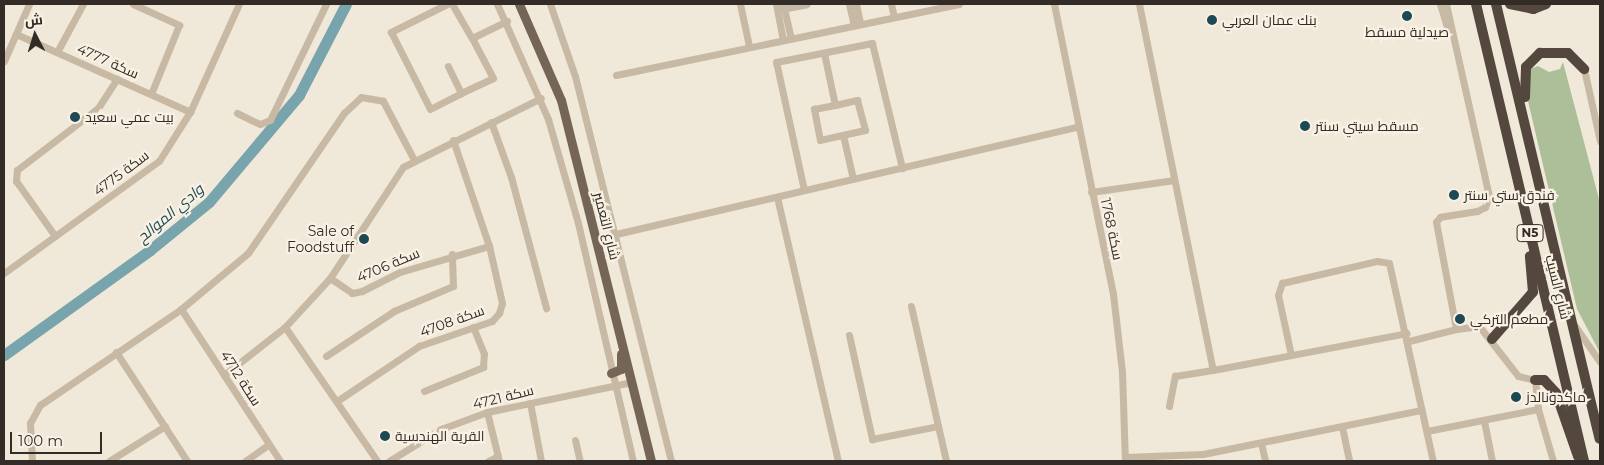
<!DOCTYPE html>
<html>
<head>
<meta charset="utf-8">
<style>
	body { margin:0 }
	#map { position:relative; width:1604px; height:465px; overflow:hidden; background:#f0e8d8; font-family:Montserrat,Cairo,sans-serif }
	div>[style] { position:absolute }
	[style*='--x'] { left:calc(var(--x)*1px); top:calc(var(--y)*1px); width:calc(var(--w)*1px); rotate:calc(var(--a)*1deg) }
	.green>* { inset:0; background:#adbf99 }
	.river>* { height:11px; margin:-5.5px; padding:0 5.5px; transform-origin:5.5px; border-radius:5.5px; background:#78a4ad }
	.minor>* { height:7px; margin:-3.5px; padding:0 3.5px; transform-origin:3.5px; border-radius:3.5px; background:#c8b9a4 }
	.major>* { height:9px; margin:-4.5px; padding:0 4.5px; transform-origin:4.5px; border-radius:4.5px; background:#756557 }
	.highway>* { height:10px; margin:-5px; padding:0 5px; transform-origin:5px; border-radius:5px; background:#54473d }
	.dots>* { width:14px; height:14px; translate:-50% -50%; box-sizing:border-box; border:2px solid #f8f1e4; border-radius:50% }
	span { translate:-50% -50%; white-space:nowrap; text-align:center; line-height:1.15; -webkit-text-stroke:4.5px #f8f1e4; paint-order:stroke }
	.shield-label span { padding:1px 4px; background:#f8f1e4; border:1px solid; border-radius:4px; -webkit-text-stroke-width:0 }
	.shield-label { font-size:12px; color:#332c26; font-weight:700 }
	.poi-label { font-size:14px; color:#332c26 }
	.left { translate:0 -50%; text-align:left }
	.right { translate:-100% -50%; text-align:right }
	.street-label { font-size:14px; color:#332c26 }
	.water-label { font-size:15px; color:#1c4954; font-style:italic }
	.frame { position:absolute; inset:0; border:5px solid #332c26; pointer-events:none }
	.north { position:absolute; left:10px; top:10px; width:50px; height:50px; -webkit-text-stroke:4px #f8f1e4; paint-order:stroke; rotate:355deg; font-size:14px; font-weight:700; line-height:20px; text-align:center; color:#332c26 }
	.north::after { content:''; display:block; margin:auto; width:18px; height:22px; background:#332c26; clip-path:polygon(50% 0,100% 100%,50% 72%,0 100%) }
	.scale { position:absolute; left:10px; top:432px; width:92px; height:22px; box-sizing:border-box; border:2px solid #332c26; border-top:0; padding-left:6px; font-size:15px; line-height:18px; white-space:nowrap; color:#332c26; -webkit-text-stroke:4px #f8f1e4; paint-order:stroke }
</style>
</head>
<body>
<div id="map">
	<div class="green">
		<i style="clip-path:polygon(1563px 62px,1600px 203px,1600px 353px,1577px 309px,1527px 97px,1530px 69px,1538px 66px,1549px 72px,1560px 69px)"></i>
	</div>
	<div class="river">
		<i style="--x:4;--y:355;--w:180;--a:-35.7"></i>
		<i style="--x:150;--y:250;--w:76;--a:-39.1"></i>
		<i style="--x:209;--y:202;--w:140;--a:-49.9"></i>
		<i style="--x:299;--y:95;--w:102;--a:-62.7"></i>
	</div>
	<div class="minor">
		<i style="--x:133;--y:4;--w:51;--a:24.5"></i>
		<i style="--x:179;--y:25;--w:74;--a:112.1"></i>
		<i style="--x:447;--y:4;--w:63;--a:153.4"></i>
		<i style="--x:391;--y:32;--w:86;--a:63.1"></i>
		<i style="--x:430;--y:109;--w:35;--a:-27"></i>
		<i style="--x:461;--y:93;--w:30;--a:-116"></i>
		<i style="--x:452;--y:4;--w:39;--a:60"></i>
		<i style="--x:472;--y:38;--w:39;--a:-26"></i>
		<i style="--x:497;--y:4;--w:126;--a:66.1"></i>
		<i style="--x:548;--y:119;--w:108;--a:73.9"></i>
		<i style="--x:578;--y:223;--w:244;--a:77"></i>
		<i style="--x:550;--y:4;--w:76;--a:70.9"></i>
		<i style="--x:575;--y:76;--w:397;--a:76"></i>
		<i style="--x:740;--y:4;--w:43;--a:77.9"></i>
		<i style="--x:776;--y:4;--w:36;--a:79"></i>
		<i style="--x:783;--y:4;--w:35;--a:77"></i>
		<i style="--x:849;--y:4;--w:22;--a:77"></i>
		<i style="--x:856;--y:4;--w:19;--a:78"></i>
		<i style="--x:891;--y:4;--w:13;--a:77"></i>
		<i style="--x:1054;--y:4;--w:296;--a:78.5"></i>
		<i style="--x:1113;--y:294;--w:79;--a:83.4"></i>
		<i style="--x:1122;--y:372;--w:89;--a:88.1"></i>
		<i style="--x:1139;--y:4;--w:373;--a:78.6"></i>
		<i style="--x:1213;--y:370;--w:197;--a:-10.8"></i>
		<i style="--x:1440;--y:4;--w:27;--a:73"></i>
		<i style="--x:1446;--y:4;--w:197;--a:77.4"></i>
		<i style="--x:1489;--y:196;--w:12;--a:110"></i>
		<i style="--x:1485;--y:207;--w:9;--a:153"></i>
		<i style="--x:1477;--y:211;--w:37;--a:171"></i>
		<i style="--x:1440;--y:217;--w:6;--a:129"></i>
		<i style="--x:1436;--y:222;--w:109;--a:79.4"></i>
		<i style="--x:1456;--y:329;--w:23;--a:-7"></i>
		<i style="--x:1479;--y:326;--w:63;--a:52"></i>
		<i style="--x:1518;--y:376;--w:17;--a:13"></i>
		<i style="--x:1535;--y:380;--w:29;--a:84"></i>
		<i style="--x:782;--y:9;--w:25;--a:-11"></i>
		<i style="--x:16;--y:34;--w:191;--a:24.1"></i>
		<i style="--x:57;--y:52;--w:55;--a:-61.6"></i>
		<i style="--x:824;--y:53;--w:53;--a:78.1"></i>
		<i style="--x:835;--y:105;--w:23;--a:-13"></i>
		<i style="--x:857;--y:100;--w:31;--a:75"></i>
		<i style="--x:865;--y:130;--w:46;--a:167.5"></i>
		<i style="--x:820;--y:140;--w:32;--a:-101"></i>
		<i style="--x:814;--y:109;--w:21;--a:-11"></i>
		<i style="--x:4;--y:61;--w:62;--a:-66.3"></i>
		<i style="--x:1584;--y:69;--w:74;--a:77.5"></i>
		<i style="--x:616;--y:75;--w:350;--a:-11.7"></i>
		<i style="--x:461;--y:93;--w:35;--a:-25"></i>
		<i style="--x:493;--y:78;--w:45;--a:-117.7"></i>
		<i style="--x:237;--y:113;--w:25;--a:26"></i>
		<i style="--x:260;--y:124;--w:11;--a:-22"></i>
		<i style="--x:270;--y:120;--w:129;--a:-64.2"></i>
		<i style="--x:491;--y:122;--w:59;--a:70"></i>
		<i style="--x:511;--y:177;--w:136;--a:75"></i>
		<i style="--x:843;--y:135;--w:45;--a:77.2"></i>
		<i style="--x:804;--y:190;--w:131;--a:-102.3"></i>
		<i style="--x:776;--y:62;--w:98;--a:-11.2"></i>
		<i style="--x:872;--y:43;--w:129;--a:76.5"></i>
		<i style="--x:1091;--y:192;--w:84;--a:-8.2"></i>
		<i style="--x:777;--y:197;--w:271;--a:77"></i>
		<i style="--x:616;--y:234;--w:475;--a:-13.1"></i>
		<i style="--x:55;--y:236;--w:67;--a:-125.3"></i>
		<i style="--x:16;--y:181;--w:11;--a:-85"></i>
		<i style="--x:17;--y:170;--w:102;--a:-37.4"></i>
		<i style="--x:98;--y:108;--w:35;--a:-57"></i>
		<i style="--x:4;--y:273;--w:191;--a:-35.9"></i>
		<i style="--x:159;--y:161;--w:58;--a:-57.7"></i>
		<i style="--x:190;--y:112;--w:119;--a:-65.6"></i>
		<i style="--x:330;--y:278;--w:27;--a:34"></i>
		<i style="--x:352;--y:293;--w:10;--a:-11"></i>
		<i style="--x:362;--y:291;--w:42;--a:-26.6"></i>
		<i style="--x:400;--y:272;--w:93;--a:-16.3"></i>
		<i style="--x:911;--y:306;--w:123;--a:77.3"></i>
		<i style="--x:181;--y:309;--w:181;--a:56.9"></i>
		<i style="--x:1575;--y:326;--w:44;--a:55.2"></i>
		<i style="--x:285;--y:327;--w:163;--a:55.5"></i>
		<i style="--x:849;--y:335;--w:107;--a:77.5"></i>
		<i style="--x:872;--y:439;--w:67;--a:-11.1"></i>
		<i style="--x:938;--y:426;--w:36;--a:77"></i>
		<i style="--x:1409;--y:341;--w:49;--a:-14.3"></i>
		<i style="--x:116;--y:352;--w:130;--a:56.9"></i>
		<i style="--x:1291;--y:355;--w:61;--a:-102.2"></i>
		<i style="--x:1278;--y:295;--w:13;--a:-72"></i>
		<i style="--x:1282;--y:283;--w:98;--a:-13"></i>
		<i style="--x:1377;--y:261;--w:12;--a:9"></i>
		<i style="--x:1389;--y:263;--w:203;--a:77.5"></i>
		<i style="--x:326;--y:356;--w:82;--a:-33.5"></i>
		<i style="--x:394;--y:311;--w:64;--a:-23"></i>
		<i style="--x:453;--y:286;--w:32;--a:-92"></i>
		<i style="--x:224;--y:375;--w:78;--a:-38.2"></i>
		<i style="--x:285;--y:327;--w:67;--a:-47.4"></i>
		<i style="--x:330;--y:278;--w:133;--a:-56.7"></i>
		<i style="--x:403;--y:167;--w:154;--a:-26.6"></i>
		<i style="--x:424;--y:391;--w:64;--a:-22.1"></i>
		<i style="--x:483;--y:367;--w:13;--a:-86"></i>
		<i style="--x:484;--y:354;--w:29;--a:-112"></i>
		<i style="--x:337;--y:401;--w:99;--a:-33.9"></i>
		<i style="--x:419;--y:346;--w:77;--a:-18.9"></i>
		<i style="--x:492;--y:321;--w:11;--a:-49"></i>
		<i style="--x:499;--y:313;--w:10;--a:-73"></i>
		<i style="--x:502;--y:303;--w:58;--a:-102.8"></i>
		<i style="--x:489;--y:246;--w:112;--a:-108.8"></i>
		<i style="--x:530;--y:403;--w:59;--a:79.3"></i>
		<i style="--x:1169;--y:406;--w:31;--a:-79"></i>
		<i style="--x:1175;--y:376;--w:38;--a:-9"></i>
		<i style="--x:487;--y:412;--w:50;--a:76.2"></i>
		<i style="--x:1484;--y:421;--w:41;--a:78.7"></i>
		<i style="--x:1342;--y:427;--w:35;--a:78"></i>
		<i style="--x:1427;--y:431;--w:113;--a:-11.2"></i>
		<i style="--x:1538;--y:409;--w:54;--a:73.9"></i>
		<i style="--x:575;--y:440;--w:22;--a:77"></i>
		<i style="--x:1261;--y:443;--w:18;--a:77"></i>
		<i style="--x:1125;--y:457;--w:78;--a:-2.2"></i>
		<i style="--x:1203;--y:454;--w:223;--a:-11.4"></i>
		<i style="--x:32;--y:461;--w:38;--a:-93"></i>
		<i style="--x:30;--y:423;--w:21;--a:-61"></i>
		<i style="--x:40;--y:405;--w:171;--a:-34.2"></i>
		<i style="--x:181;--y:309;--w:87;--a:-39.9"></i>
		<i style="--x:248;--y:253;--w:170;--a:-55.6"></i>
		<i style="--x:344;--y:113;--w:23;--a:-43"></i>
		<i style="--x:361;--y:97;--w:22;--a:10"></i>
		<i style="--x:383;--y:101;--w:64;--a:62.2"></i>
		<i style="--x:109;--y:461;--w:66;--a:-32"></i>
		<i style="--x:245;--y:461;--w:29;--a:-35"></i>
		<i style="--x:389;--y:461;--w:61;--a:-31.6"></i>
		<i style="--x:441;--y:429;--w:49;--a:-20.3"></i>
		<i style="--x:487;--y:412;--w:148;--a:-11.7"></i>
		<i style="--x:488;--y:461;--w:11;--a:-27"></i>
	</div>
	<div class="major">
		<i style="--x:519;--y:4;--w:105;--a:66.4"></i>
		<i style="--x:561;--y:100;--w:372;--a:76"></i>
		<i style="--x:611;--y:373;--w:11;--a:-22"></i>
		<i style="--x:621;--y:369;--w:15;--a:-90"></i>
	</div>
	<div class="highway">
		<i style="--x:1476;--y:4;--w:470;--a:76.7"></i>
		<i style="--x:1496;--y:4;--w:447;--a:76.6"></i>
		<i style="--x:1510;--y:4;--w:24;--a:12"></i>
		<i style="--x:1533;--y:9;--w:14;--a:-21"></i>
		<i style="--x:1525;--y:97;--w:30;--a:-88"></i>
		<i style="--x:1526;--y:67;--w:20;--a:-45"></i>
		<i style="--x:1540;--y:53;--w:28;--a:0"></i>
		<i style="--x:1568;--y:53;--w:23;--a:45"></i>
		<i style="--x:1492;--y:339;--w:62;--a:-48.9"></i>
		<i style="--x:1533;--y:292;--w:36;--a:-95"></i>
		<i style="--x:1535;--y:380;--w:9;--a:0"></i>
		<i style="--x:1544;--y:380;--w:18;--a:47"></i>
		<i style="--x:1556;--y:393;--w:67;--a:70.8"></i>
	</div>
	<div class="dots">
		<i style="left:1407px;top:16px;background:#1c4954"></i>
		<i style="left:1212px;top:20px;background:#1c4954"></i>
		<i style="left:75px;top:117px;background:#1c4954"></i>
		<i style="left:1305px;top:126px;background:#1c4954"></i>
		<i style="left:1454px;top:195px;background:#1c4954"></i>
		<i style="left:364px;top:239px;background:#1c4954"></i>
		<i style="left:1460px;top:319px;background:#1c4954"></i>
		<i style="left:1516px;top:397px;background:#1c4954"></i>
		<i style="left:385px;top:436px;background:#1c4954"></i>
	</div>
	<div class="shield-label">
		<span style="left:1530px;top:233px">N5</span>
	</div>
	<div class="poi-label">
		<span class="left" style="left:1222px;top:20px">بنك عمان العربي</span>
		<span style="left:1407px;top:32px">صيدلية مسقط</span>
		<span class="left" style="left:85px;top:117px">بيت عمي سعيد</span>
		<span class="left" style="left:1315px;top:126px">مسقط سيتي سنتر</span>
		<span class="left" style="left:1464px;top:195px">فندق ستي سنتر</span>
		<span class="right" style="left:354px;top:239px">Sale of<br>Foodstuff</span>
		<span class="left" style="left:1470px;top:319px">مطعم التركي</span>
		<span class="left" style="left:1526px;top:397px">ماكدونالدز</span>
		<span class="left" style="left:395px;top:436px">القرية الهندسية</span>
	</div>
	<div class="street-label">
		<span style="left:108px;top:61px;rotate:24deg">سكة 4777</span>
		<span style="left:121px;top:173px;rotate:-37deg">سكة 4775</span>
		<span style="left:607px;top:226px;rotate:76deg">شارع التعمير</span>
		<span style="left:1112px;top:229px;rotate:78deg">سكة 1768</span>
		<span style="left:388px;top:265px;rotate:-23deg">سكة 4706</span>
		<span style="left:1558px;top:287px;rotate:76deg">شارع السيب</span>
		<span style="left:452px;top:321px;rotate:-20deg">سكة 4708</span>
		<span style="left:241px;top:378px;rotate:57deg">سكة 4712</span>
		<span style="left:503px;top:397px;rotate:-14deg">سكة 4721</span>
	</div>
	<div class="water-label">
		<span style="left:170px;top:213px;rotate:-40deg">وادي الموالح</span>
	</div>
	<div class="frame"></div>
	<div class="north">ش</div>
	<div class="scale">100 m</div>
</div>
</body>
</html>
